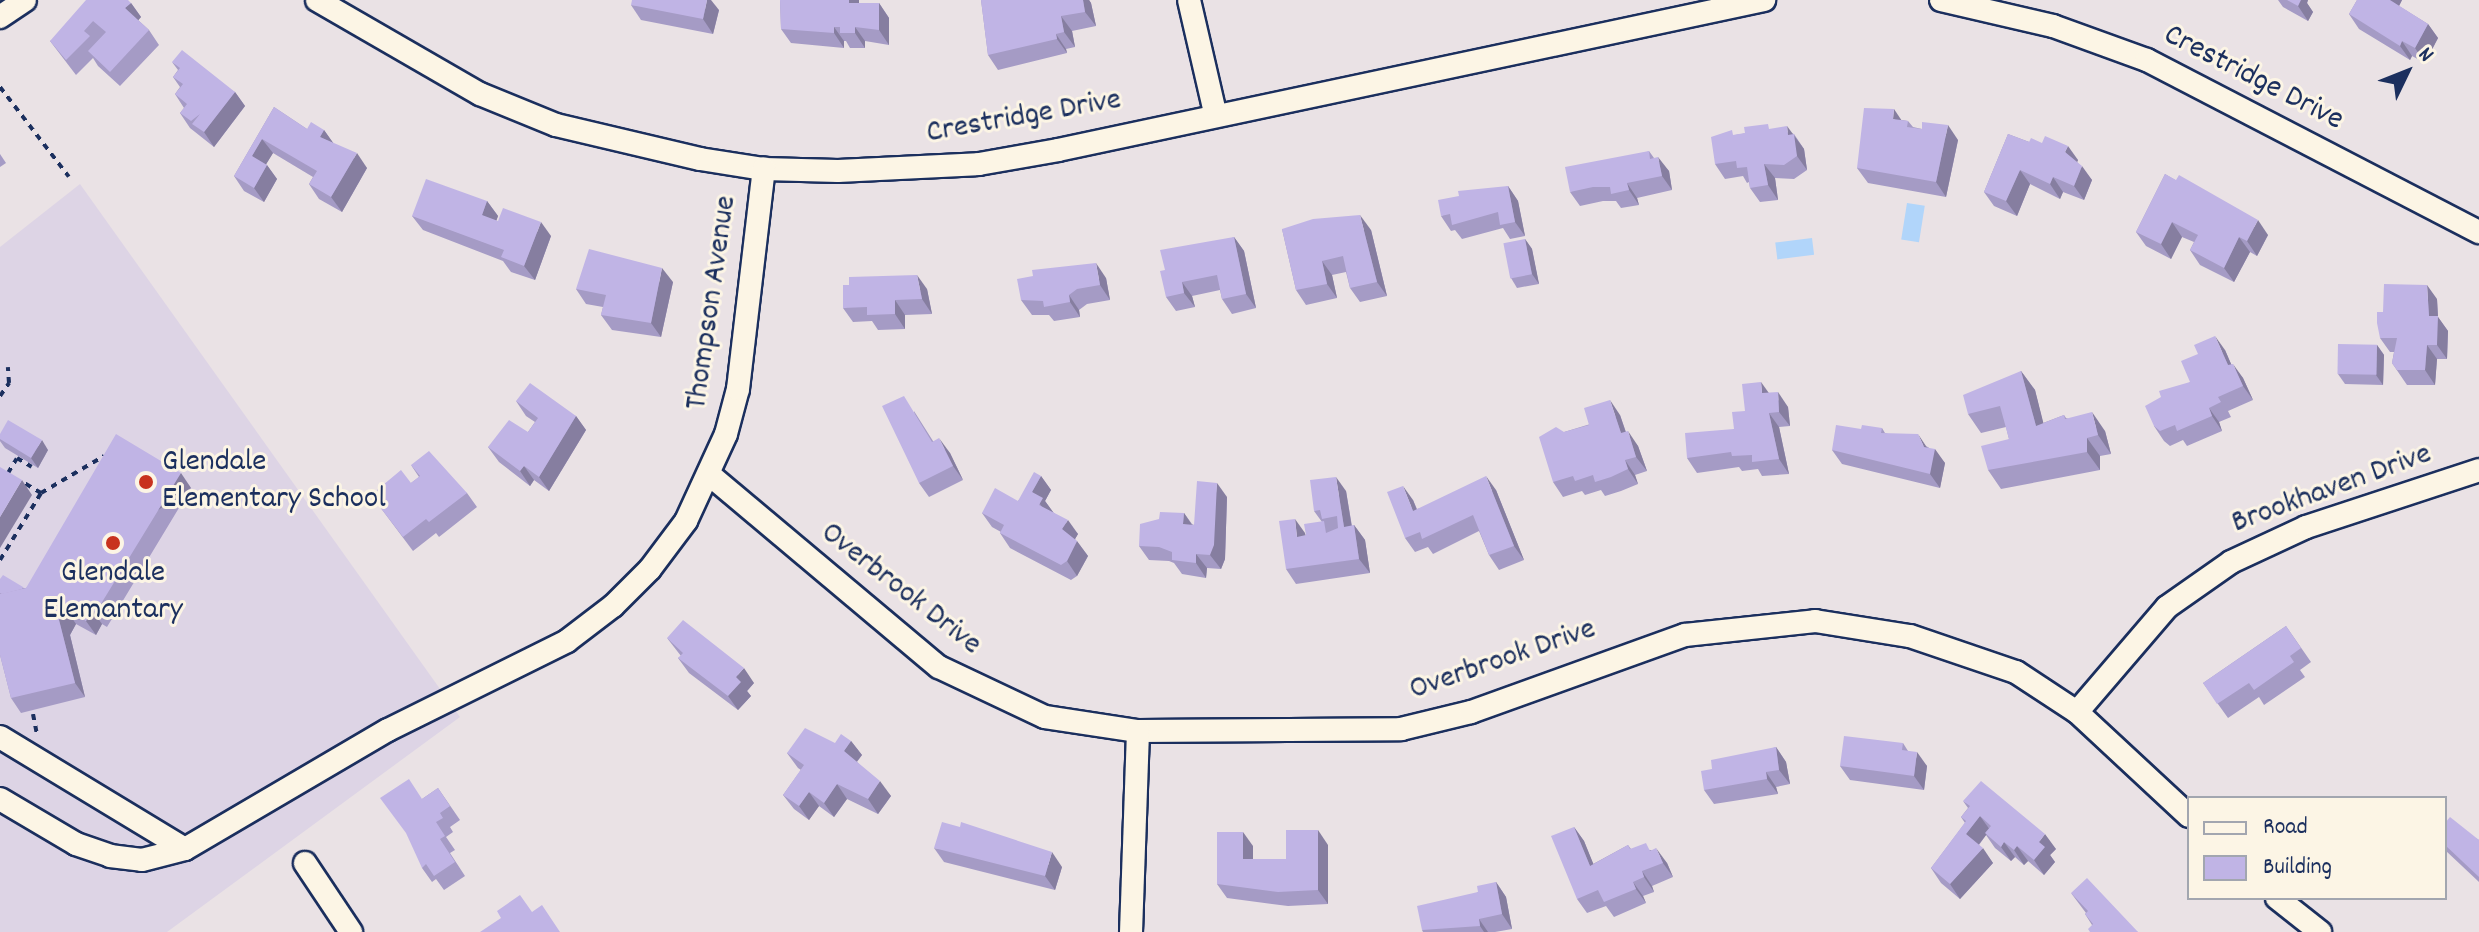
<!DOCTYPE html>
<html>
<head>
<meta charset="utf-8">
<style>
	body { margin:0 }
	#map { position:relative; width:2479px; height:932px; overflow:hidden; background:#eae2e5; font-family:Dekko,sans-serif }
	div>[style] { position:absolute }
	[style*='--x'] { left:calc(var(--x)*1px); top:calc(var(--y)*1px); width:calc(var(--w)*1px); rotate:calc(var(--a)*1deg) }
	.built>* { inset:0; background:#ddd4e5 }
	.water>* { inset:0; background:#b1d5fa; transform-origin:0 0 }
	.path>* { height:4px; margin-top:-2px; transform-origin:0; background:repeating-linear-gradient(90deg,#1b2f5e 0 6px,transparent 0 12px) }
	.roads { filter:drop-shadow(2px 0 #1b2f5e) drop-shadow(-2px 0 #1b2f5e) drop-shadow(0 2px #1b2f5e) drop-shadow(0 -2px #1b2f5e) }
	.street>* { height:22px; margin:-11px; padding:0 11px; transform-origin:11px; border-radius:11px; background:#fcf5e5 }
	.wall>* { inset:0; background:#a59bc5 }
	.shaded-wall>* { inset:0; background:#867ea0; transform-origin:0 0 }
	.building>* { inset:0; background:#c0b4e5; transform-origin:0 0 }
	.dots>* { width:22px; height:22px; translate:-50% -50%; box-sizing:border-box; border:4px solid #fcf5e5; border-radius:50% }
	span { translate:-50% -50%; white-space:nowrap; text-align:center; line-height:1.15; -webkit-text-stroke:6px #fcf5e5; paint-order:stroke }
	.street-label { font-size:32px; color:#1b2f5e }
	.poi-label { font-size:32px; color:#1b2f5e }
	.left { translate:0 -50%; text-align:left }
	.legend { position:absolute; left:2187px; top:796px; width:260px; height:104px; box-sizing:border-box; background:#fcf5e5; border:2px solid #a2a6af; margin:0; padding:10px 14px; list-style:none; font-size:24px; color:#1b2f5e }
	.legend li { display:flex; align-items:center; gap:16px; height:40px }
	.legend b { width:40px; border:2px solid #a2a6af }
	.north { position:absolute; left:2367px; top:32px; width:80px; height:80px; -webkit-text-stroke:6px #fcf5e5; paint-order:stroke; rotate:47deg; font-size:22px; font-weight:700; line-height:32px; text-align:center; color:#1b2f5e }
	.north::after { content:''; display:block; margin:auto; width:28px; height:36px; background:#1b2f5e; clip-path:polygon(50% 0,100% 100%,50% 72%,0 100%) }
</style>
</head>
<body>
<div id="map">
	<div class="built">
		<i style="clip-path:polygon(80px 184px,460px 717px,167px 932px,0 932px,0 247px)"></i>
	</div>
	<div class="water">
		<i style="left:1907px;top:203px;width:18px;height:37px;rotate:9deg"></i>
		<i style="left:1812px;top:238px;width:17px;height:37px;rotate:83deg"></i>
	</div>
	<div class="path">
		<i style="--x:0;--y:87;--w:113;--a:52.5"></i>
		<i style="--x:0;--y:396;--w:16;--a:-55"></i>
		<i style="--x:9;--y:383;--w:16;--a:-94"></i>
		<i style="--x:8;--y:473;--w:17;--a:-59"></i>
		<i style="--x:17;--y:458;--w:17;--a:31"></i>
		<i style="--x:41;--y:493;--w:73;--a:-30.4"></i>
		<i style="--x:0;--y:560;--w:79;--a:-58.5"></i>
		<i style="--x:41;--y:493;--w:23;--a:-149"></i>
		<i style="--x:33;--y:714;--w:21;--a:79"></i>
	</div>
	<div class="roads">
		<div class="street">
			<i style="--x:317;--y:0;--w:188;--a:30"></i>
			<i style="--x:480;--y:94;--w:82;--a:22.2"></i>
			<i style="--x:556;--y:125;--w:148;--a:13.3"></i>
			<i style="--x:700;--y:159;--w:65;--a:8.9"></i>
			<i style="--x:764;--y:169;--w:74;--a:1.5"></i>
			<i style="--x:838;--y:171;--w:141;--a:-2.8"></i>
			<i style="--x:979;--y:164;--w:80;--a:-10"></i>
			<i style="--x:1058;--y:150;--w:722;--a:-11.99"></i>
			<i style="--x:1189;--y:0;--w:116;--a:77"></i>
			<i style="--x:1941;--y:0;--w:115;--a:13.1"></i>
			<i style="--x:2053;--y:26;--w:100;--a:19.9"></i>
			<i style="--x:2147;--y:60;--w:374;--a:27.4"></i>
			<i style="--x:0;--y:17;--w:30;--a:-34"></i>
			<i style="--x:711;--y:476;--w:297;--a:40"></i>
			<i style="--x:939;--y:667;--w:117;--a:25.3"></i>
			<i style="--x:1045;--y:717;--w:94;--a:8.6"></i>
			<i style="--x:1138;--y:731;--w:263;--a:-0.4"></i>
			<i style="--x:1401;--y:729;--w:72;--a:-13.7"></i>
			<i style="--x:1471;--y:712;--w:227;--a:-19.8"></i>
			<i style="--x:1685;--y:635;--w:131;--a:-6.1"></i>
			<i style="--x:1815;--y:621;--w:96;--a:9"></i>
			<i style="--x:1910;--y:636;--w:112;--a:18.8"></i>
			<i style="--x:2016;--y:672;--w:73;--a:33.3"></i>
			<i style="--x:2077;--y:712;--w:153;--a:42.9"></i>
			<i style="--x:2077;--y:712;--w:138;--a:-49.4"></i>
			<i style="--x:2167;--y:607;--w:78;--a:-35.1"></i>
			<i style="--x:2231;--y:562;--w:83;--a:-25"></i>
			<i style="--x:2306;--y:527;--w:182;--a:-18.2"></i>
			<i style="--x:0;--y:737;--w:216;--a:31.2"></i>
			<i style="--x:0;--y:799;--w:88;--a:30.6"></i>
			<i style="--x:76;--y:844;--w:36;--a:19"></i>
			<i style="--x:110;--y:856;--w:32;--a:7"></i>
			<i style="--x:142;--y:860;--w:44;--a:-14.3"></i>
			<i style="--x:185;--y:849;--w:235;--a:-30.4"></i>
			<i style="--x:388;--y:730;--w:200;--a:-26.4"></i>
			<i style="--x:567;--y:641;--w:58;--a:-37.3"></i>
			<i style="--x:613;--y:606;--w:52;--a:-45"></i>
			<i style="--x:650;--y:569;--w:60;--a:-53.1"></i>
			<i style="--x:686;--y:521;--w:96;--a:-65.3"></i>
			<i style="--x:726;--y:434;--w:47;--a:-75.1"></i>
			<i style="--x:738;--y:389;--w:222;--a:-83.3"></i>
			<i style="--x:305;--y:863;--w:83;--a:56.3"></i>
			<i style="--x:2277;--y:898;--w:55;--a:38.3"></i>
			<i style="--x:1131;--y:932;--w:201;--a:-88"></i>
		</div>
	</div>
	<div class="wall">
		<i style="clip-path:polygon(780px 0,859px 0,859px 3px,879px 3px,889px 18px,889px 45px,865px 41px,865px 48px,850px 48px,846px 41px,844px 41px,844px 48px,791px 43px,781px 29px)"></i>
		<i style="clip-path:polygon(981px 0,1089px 0,1091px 3px,1096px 26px,1072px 31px,1075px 47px,1066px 49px,1067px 53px,998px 70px,988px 55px)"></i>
		<i style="clip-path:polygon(2278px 0,2308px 0,2307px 3px,2313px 12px,2308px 21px,2283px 7px)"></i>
		<i style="clip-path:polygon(2357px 0,2402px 0,2399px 6px,2428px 24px,2438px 38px,2425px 63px,2412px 56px,2410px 60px,2359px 29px,2349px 14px)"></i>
		<i style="clip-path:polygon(131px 3px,141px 17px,138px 20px,149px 30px,159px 45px,120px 86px,98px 66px,93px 58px,76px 75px,50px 41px)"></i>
		<i style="clip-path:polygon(631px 5px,719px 10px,713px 34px,641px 20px)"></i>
		<i style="clip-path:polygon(172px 62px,235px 92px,245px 106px,214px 147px,190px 128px,180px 113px,184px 108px,175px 94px,180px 87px,173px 77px,178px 70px)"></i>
		<i style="clip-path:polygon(274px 107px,307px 129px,324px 130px,333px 143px,367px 168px,342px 212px,319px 199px,309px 184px,313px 177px,273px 153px,266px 164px,277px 179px,264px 202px,244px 191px,234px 176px)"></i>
		<i style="clip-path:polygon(1902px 120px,1908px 121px,1913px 127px,1922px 129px,1958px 140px,1946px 197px,1868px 183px,1857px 168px)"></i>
		<i style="clip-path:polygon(1772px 129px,1794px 134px,1804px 149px,1807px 170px,1794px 179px,1775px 178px,1778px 200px,1760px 202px,1750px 188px,1749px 182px,1747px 183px,1743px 176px,1725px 179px,1715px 164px,1735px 135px)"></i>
		<i style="clip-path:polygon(2008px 134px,2078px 160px,2077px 162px,2092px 180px,2084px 200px,2063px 192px,2060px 199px,2030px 184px,2017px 216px,1994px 206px,1984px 192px)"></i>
		<i style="clip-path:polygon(1649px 151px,1654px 158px,1669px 171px,1672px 190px,1637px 198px,1639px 205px,1621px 208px,1616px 201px,1603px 201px,1580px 206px,1570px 192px)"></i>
		<i style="clip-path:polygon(0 154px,6px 163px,0 167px)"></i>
		<i style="clip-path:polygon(2165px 174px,2268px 235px,2257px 256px,2250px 252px,2234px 282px,2200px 265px,2190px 250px,2194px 242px,2182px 237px,2171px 259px,2146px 246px,2136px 232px)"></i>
		<i style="clip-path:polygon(1508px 186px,1518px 201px,1525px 236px,1510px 239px,1503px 228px,1462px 239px,1455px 230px,1451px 231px,1441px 216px)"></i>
		<i style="clip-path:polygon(487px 201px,498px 216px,496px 221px,551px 236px,535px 280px,511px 272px,503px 261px,423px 230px,412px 216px)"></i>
		<i style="clip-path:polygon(1282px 229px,1371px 230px,1387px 296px,1360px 302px,1350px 288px,1346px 272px,1332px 275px,1337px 298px,1306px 305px,1296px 290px)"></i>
		<i style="clip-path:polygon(1234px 237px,1244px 251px,1256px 308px,1232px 314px,1222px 299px,1220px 290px,1192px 296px,1195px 307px,1176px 311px,1166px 297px,1165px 270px)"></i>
		<i style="clip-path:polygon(1525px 239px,1532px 249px,1539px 284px,1517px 288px,1511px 278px)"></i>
		<i style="clip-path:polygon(1106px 278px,1110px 300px,1087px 304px,1079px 310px,1080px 317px,1054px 321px,1049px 315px,1032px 315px,1021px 300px)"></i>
		<i style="clip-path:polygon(673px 282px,661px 337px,612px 330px,601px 315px,603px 307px,586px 304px,576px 289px)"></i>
		<i style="clip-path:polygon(927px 289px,932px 314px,905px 315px,905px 329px,878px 330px,872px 321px,853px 322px,843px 308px)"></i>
		<i style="clip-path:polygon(2437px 299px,2438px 317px,2448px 331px,2447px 359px,2437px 359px,2435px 385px,2407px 385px,2392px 363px,2394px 352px,2390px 352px,2380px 338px,2383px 312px)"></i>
		<i style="clip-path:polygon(2377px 345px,2384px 355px,2383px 385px,2345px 384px,2338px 374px)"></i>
		<i style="clip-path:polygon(2225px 350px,2231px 364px,2243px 378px,2253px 400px,2228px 411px,2231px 417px,2219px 422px,2222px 431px,2187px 446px,2183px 440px,2170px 446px,2164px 441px,2154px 426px,2190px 382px)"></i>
		<i style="clip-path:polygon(2021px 371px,2035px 390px,2043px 423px,2064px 415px,2066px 418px,2105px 431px,2111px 454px,2100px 456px,2100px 470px,2001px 489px,1988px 470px,2009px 439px,2006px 427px,1981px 433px,1968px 414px)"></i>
		<i style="clip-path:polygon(1768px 393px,1788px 407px,1790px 426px,1779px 427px,1789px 474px,1762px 476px,1758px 469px,1742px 471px,1739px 467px,1697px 473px,1687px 458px,1734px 429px,1745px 411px)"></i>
		<i style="clip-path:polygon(516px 401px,576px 416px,586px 430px,549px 491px,534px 480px,530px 486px,499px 462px,488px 447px,528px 432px,535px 422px,526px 416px)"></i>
		<i style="clip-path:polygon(914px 411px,933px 441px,950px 453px,963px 480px,929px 497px,919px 483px)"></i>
		<i style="clip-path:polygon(1620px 415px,1626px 432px,1638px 446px,1647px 471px,1635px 475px,1638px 484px,1621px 491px,1605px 496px,1601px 490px,1585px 495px,1582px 491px,1563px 497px,1553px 482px,1564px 432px)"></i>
		<i style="clip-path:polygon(1882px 428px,1885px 433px,1928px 447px,1945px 463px,1940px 488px,1842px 464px,1832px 450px,1861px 429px)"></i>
		<i style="clip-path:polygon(0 434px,48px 450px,38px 468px,5px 448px,0 441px)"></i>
		<i style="clip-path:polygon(411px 465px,467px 493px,477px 507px,439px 537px,436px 533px,413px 551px,380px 507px,385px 502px,377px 490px,411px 483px,419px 477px)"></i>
		<i style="clip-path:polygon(1041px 476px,1051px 490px,1045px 501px,1053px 512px,1078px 534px,1075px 539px,1088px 556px,1077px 576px,1071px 580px,1010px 548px,1000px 533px,1001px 532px,992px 527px,982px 513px,1018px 501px)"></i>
		<i style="clip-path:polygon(191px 488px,107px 627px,102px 624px,96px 635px,76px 624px,70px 635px,85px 697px,21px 713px,11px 698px,0 655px,0 579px,24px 588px,26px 588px)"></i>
		<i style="clip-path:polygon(1496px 490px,1524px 560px,1499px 570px,1489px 555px,1479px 531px,1433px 554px,1428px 547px,1415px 552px,1405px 538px,1413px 500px,1417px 509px)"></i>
		<i style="clip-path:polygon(1346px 491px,1352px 526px,1354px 525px,1365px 540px,1370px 573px,1296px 584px,1286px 569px,1305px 533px,1305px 535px,1322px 522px,1314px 511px)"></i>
		<i style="clip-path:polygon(1227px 497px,1225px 559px,1221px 569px,1207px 568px,1206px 578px,1182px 574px,1174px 563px,1169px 561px,1149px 560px,1139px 546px,1184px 513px,1192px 524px,1194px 525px)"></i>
		<i style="clip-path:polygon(2286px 626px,2311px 662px,2300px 670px,2305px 677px,2264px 705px,2259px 697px,2228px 718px,2203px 683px)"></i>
		<i style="clip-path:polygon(667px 638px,754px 683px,747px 691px,751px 696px,738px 710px,689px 673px,678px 658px,681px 656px)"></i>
		<i style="clip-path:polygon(851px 741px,862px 755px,857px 762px,891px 796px,878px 814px,847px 799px,834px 817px,819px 806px,809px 820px,794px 809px,783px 795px,801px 770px,798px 768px,787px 753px)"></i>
		<i style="clip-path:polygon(1903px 743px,1908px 751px,1927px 766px,1924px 790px,1850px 780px,1840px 766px)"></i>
		<i style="clip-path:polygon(1776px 747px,1786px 762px,1790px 784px,1776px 787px,1778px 794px,1714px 804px,1704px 790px,1712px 769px)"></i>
		<i style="clip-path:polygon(438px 788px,460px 820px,450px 827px,453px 832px,446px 837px,455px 850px,450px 853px,465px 876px,444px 890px,436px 879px,432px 882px,422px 868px,422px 799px)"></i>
		<i style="clip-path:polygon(1963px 801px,2056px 849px,2050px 855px,2055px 862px,2044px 875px,2028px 861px,2024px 865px,2015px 857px,2011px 861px,1995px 848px,1986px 835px,1979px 845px,1993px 863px,1960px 899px,1941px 883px,1931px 868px,1965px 823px,1961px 817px,1968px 808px)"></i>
		<i style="clip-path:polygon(2445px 823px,2479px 840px,2479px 882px,2445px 850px)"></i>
		<i style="clip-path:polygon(1574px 827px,1584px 841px,1593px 864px,1628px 845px,1631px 849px,1651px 850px,1667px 863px,1673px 877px,1652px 886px,1654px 892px,1643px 896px,1646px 903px,1614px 917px,1606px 906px,1587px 913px,1577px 899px)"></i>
		<i style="clip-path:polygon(1328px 845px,1328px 904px,1288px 906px,1227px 898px,1217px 884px,1253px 846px,1253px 859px,1286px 859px)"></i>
		<i style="clip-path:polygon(934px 848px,1062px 867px,1055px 890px,944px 862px)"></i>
		<i style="clip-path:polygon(1496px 882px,1506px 897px,1512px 929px,1495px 932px,1423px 932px,1422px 930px,1478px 892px)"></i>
		<i style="clip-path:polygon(2071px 893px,2138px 932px,2092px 925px,2085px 914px,2086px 913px)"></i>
	</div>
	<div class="shaded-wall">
		<i style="clip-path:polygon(707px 0,711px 0,719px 10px,713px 34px,703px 19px)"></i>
		<i style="clip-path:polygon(849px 0,859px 0,859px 18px,849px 3px)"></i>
		<i style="clip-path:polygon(1083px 0,1089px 0,1091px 3px,1096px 26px,1085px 12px)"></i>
		<i style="clip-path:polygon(2300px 0,2308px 0,2307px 3px,2313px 12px,2308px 21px,2298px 6px)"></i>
		<i style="clip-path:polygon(2388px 0,2402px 0,2396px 12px)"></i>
		<i style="clip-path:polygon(131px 3px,141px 17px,136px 23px,125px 8px)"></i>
		<i style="clip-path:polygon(879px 3px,889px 18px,889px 45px,879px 30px)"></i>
		<i style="clip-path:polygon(1061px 16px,1072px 31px,1075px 47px,1064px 32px)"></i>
		<i style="clip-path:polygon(2428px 24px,2438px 38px,2425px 63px,2415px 48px)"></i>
		<i style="clip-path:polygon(834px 27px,844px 41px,844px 48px,834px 33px)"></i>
		<i style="clip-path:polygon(855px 27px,865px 41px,865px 48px,855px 33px)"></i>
		<i style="clip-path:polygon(1056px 34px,1066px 49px,1067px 53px,1057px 39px)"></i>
		<i style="clip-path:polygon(2402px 41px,2412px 56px,2410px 60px,2400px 46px)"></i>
		<i style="clip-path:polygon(235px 92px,245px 106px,214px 147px,204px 132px)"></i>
		<i style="clip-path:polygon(1894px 109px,1904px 124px,1893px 119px)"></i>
		<i style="clip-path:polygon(1948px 125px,1958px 140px,1946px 197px,1936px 182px)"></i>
		<i style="clip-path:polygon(1787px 126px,1804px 149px,1807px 170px,1797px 156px,1788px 135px)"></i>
		<i style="clip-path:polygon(324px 130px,334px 144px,320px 137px)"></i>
		<i style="clip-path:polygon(262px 139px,273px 153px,262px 171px,252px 156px)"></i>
		<i style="clip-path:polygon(2068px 146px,2078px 160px,2075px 167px,2065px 152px)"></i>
		<i style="clip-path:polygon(357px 153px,367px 168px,342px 212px,331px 197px)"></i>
		<i style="clip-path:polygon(1658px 157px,1669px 171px,1672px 190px,1662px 176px)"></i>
		<i style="clip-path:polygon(1764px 164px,1775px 178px,1778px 200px,1768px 185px)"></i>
		<i style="clip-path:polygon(267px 165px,277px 179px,264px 202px,254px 188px)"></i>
		<i style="clip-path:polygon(2082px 166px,2092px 180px,2084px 200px,2074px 186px)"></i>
		<i style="clip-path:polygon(2020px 170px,2030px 184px,2017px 216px,2006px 201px)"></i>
		<i style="clip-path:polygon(2053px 177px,2063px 192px,2060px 199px,2050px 184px)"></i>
		<i style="clip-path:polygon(1627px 183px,1637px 198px,1639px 205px,1629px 190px)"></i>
		<i style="clip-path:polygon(1508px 186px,1518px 201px,1525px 236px,1515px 222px)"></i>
		<i style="clip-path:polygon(487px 201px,498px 216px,493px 230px,482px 215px)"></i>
		<i style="clip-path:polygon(1360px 215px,1371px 230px,1387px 296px,1377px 282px)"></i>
		<i style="clip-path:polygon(2258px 220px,2268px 235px,2257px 256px,2247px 241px)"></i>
		<i style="clip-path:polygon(541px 222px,551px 236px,535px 280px,524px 266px)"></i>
		<i style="clip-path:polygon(2172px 222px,2182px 237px,2171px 259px,2161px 244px)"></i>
		<i style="clip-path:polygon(1234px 237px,1244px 251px,1256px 308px,1246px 294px)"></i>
		<i style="clip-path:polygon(2239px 237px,2250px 252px,2234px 282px,2224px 268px)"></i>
		<i style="clip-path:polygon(1525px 239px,1532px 249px,1539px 284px,1532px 274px)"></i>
		<i style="clip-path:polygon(1322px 261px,1332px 275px,1337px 298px,1327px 284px)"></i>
		<i style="clip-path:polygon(1096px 263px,1106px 278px,1110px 300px,1100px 285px)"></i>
		<i style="clip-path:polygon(662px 268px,673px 282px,661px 337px,651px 323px)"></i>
		<i style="clip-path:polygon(917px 275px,927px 289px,932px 314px,922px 299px)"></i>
		<i style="clip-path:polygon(1182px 282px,1192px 296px,1195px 307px,1184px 293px)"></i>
		<i style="clip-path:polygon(2427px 285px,2437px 299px,2438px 317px,2448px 331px,2447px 359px,2437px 345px,2429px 316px)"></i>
		<i style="clip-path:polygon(1069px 295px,1079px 310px,1080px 317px,1070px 302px)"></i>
		<i style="clip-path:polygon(895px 300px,905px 315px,905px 329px,895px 314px)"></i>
		<i style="clip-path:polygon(2215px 336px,2225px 350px,2238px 380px,2228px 365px)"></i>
		<i style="clip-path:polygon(2377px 345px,2384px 355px,2383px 385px,2376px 375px)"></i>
		<i style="clip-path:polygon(2427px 345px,2437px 359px,2435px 385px,2425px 370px)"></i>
		<i style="clip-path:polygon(2233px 364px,2243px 378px,2253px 400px,2243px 386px)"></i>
		<i style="clip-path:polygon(2021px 371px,2035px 390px,2049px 445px,2036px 426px)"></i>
		<i style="clip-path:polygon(1761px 382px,1771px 396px,1762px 393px)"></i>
		<i style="clip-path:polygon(1778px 392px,1788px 407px,1790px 426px,1779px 412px)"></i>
		<i style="clip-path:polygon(1610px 400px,1620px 415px,1631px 448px,1621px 433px)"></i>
		<i style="clip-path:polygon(2209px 408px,2219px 422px,2222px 431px,2212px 416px)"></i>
		<i style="clip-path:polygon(2092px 412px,2105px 431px,2111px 454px,2098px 435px)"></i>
		<i style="clip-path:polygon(1769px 413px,1779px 427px,1789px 474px,1779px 459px)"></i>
		<i style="clip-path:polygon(576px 416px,586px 430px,549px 491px,539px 477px)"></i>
		<i style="clip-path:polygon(1628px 431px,1638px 446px,1647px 471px,1636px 457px)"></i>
		<i style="clip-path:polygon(1918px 434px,1928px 449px,1935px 449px,1945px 463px,1940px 488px,1930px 474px,1924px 447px)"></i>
		<i style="clip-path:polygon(939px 438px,950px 453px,963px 480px,953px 466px)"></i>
		<i style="clip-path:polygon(2087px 438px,2100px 456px,2100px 470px,2087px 452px)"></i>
		<i style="clip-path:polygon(42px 440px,48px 450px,38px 468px,31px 458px)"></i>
		<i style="clip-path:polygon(1625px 460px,1635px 475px,1638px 484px,1628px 469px)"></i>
		<i style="clip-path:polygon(524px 466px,534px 480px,530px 486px,520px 471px)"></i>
		<i style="left:181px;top:473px;width:18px;height:163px;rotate:56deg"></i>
		<i style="clip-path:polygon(1041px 476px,1051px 490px,1045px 501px,1053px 512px,1050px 519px,1032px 492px)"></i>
		<i style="clip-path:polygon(1486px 476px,1496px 490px,1524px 560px,1514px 546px)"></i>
		<i style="clip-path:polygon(1336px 477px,1346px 491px,1354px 541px,1344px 527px)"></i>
		<i style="clip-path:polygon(22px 480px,32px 495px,0 548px,0 517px)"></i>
		<i style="clip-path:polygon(1217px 483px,1227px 497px,1225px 559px,1221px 569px,1210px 555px)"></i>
		<i style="clip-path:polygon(1403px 486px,1413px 500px,1423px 526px,1413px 511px)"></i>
		<i style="clip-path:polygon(1184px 513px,1194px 528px,1183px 524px)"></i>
		<i style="clip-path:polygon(1295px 519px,1305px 533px,1307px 551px,1297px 537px)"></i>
		<i style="clip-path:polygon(1068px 520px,1078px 534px,1072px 544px,1062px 529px)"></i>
		<i style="clip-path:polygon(1354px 525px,1365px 540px,1370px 573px,1359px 559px)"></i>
		<i style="clip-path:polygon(1077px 541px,1088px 556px,1077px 576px,1067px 561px)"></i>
		<i style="clip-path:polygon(1196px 554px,1207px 568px,1206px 578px,1196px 563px)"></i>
		<i style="clip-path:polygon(66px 609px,76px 624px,70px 635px,85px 697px,75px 683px,59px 620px)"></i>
		<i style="clip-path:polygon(92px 610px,102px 624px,96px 635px,86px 621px)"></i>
		<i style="clip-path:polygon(744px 668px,754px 683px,747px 691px,751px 696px,738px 710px,728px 696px,736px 677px)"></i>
		<i style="clip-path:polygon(851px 741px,862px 755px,854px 765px,844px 751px)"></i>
		<i style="clip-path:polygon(1776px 747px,1786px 762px,1790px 784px,1779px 770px)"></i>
		<i style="clip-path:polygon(1917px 752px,1927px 766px,1924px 790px,1914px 776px)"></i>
		<i style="clip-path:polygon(1766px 772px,1776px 787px,1778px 794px,1767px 779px)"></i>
		<i style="clip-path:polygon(880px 781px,891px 796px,878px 814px,868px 799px)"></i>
		<i style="clip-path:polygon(837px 784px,847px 799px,834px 817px,824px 803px)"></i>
		<i style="clip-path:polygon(809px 792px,819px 806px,809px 820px,799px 806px)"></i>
		<i style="clip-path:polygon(1980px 816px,1990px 830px,1976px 848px,1966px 834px)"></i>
		<i style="clip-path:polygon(1574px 827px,1584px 841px,1600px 880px,1590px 866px)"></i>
		<i style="clip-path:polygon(1318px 830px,1328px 845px,1328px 904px,1318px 890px)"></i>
		<i style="clip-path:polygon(1243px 832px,1253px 846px,1253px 873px,1243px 859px)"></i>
		<i style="clip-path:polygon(2045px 834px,2056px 849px,2050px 855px,2055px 862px,2044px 875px,2034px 860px,2039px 842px)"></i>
		<i style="clip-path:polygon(2004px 842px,2015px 857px,2011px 861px,2001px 847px)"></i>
		<i style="clip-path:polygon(2017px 846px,2028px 861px,2024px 865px,2014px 850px)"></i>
		<i style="clip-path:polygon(1656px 848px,1667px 863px,1673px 877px,1663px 863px)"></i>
		<i style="clip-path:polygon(1983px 848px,1993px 863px,1960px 899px,1950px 884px)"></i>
		<i style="clip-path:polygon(1052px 852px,1062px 867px,1055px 890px,1045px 876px)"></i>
		<i style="clip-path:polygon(1642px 871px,1652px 886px,1654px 892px,1644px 877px)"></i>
		<i style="clip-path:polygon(1496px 882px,1506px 897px,1512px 929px,1502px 914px)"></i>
		<i style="clip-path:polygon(1633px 882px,1643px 896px,1646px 903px,1636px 889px)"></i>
		<i style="clip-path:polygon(1479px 919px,1488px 932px,1484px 932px,1480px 926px)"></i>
	</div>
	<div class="building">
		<i style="clip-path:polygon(86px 0,128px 0,131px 3px,125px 8px,149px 30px,110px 72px,88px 51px,106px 32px,93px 21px,84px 31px,90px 36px,66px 60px,50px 41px)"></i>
		<i style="clip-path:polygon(632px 0,707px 0,703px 19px,631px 5px)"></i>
		<i style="clip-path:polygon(780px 0,849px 0,849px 3px,879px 3px,879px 30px,855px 27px,855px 33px,840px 33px,840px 27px,834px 27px,834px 33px,781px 29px)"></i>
		<i style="clip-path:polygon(981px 0,1083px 0,1085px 12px,1061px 16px,1064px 32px,1056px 34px,1057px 39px,988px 55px)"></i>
		<i style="clip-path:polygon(2287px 0,2301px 0,2298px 6px)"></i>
		<i style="clip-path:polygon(2357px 0,2390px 0,2428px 24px,2415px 48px,2402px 41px,2400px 46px,2349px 14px)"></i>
		<i style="clip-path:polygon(182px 50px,235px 92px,204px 132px,192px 124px,200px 114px,191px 121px,180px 113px,187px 104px,175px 94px,183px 84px,173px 77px,180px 68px,172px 62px)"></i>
		<i style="clip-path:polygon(274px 107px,307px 129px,311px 122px,324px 130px,320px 137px,357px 153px,331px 197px,309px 184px,317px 171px,262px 139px,252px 156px,267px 165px,254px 188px,234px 176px)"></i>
		<i style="clip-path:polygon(1864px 108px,1894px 109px,1893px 119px,1908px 121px,1907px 127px,1922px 129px,1922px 122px,1948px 125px,1936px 182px,1857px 168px)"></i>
		<i style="clip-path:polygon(1768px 124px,1769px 129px,1787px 126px,1788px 135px,1794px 134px,1797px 156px,1784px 165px,1764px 164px,1768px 185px,1750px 188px,1747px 167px,1737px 168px,1736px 161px,1715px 164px,1711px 137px,1732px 130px,1733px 135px,1745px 133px,1744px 127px)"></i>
		<i style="clip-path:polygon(2008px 134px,2029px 142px,2031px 138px,2042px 143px,2045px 136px,2068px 146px,2065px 152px,2082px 166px,2074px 186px,2053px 177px,2050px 184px,2020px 170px,2006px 201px,1984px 192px)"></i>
		<i style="clip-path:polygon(1649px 151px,1650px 159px,1658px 157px,1662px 176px,1627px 183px,1629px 190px,1611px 194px,1610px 187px,1593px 187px,1570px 192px,1565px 167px)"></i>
		<i style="clip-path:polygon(2165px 174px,2176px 180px,2179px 175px,2258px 220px,2247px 241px,2239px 237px,2224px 268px,2190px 250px,2198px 235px,2172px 222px,2161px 244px,2136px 232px)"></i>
		<i style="clip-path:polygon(426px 179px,487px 201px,482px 215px,498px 221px,503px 208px,541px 222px,524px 266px,501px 257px,504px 250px,412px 216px)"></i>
		<i style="clip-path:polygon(1508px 186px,1515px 222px,1500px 225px,1498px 212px,1452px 225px,1450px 214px,1441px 216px,1438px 200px,1459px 196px,1458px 191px)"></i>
		<i style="clip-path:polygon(1360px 215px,1377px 282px,1350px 288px,1343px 256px,1322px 261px,1327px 284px,1296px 290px,1282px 229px,1313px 219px)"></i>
		<i style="clip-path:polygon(1234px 237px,1246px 294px,1222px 299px,1217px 275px,1182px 282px,1184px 293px,1166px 297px,1160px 271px,1165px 270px,1160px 250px)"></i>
		<i style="left:1525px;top:239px;width:36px;height:22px;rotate:79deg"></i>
		<i style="clip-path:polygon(589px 249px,662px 268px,651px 323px,601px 315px,606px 295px,576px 289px)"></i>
		<i style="clip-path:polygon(1096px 263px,1100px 285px,1077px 289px,1069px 295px,1070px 302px,1044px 307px,1043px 301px,1021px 300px,1017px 279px,1033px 276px,1032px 270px)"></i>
		<i style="clip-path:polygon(917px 275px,922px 299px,895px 300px,895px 314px,867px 315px,867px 307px,843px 308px,843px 285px,849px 285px,849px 277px)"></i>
		<i style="clip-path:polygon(2384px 284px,2427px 285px,2429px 316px,2438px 316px,2437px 345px,2427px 345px,2425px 370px,2397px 370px,2392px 363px,2397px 338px,2380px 338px,2377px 323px,2377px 312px,2383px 312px)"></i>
		<i style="clip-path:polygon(2215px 336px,2228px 365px,2233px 364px,2243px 386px,2218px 397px,2221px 402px,2209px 408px,2212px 416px,2177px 431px,2175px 425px,2160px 431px,2154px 426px,2145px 406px,2161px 397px,2159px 391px,2190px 382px,2181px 361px,2198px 354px,2194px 345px)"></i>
		<i style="left:2338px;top:344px;width:39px;height:30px;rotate:1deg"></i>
		<i style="clip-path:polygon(2021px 371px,2036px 426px,2064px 415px,2065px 419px,2092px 412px,2098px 435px,2087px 438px,2087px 452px,1988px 470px,1981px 446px,2009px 439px,2000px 406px,1968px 414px,1963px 395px)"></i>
		<i style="clip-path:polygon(1761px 382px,1762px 393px,1778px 392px,1779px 412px,1769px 413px,1779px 459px,1752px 462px,1752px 455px,1732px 456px,1731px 452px,1687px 458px,1685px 433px,1734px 429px,1732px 412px,1745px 411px,1742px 384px)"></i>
		<i style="clip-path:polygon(530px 383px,576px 416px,539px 477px,524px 466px,520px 471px,488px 447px,509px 420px,528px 432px,538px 418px,516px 401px)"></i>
		<i style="clip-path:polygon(904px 396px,932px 442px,939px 438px,953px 466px,919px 483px,882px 406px)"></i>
		<i style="clip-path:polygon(1610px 400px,1621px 433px,1628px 431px,1636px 457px,1625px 460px,1628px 469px,1611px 477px,1595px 482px,1593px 475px,1575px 481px,1573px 476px,1553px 482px,1539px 437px,1556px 427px,1564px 432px,1589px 425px,1584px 408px)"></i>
		<i style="clip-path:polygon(8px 420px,42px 440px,31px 458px,0 439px,0 434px)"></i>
		<i style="clip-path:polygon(1836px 425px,1861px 429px,1862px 425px,1882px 428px,1881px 433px,1918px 434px,1924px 447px,1935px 449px,1930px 474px,1832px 450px)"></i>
		<i style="clip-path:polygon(116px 434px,181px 473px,96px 612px,92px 610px,86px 621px,66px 609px,59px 620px,75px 683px,11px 698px,0 655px,0 594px,26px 588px)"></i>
		<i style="clip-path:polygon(429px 451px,467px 493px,429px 522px,426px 519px,403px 537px,380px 507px,386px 502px,377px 490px,401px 470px,411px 483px,420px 476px,411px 465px)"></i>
		<i style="clip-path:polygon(0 467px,22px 480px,0 517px)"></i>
		<i style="clip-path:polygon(1034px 472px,1041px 476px,1032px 492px,1043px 498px,1039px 505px,1068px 520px,1062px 529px,1077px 541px,1067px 561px,1061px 565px,1000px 533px,1004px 525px,982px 513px,995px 488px,1018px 501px)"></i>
		<i style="clip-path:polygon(1486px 476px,1514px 546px,1489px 555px,1473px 515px,1422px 539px,1420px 532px,1405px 538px,1387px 492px,1403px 486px,1413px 511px)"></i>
		<i style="clip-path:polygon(1336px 477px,1344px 527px,1354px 525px,1359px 559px,1286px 569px,1279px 521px,1295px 519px,1297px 537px,1306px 535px,1304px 524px,1324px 521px,1326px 533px,1338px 528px,1337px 516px,1322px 519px,1320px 510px,1314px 511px,1310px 480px)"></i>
		<i style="clip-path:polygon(1197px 481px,1217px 483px,1214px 545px,1210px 555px,1196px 554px,1196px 563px,1172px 560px,1172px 552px,1159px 547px,1139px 546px,1140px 524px,1159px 519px,1160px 512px,1184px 513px,1183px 524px,1194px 525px)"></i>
		<i style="clip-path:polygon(3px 575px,23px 587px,22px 589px,2px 594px,0 593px,0 579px)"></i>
		<i style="clip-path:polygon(683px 620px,744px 668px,736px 677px,741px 682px,728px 696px,678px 658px,683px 653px,667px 638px)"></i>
		<i style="clip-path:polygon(2286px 626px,2301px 648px,2290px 656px,2294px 662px,2254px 690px,2249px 683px,2217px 704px,2203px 683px)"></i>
		<i style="clip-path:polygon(805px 728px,835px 743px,841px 734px,851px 741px,844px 751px,880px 781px,868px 799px,837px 784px,824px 803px,809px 792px,799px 806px,783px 795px,804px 765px,787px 753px)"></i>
		<i style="clip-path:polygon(1844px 736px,1903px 743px,1902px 750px,1917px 752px,1914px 776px,1840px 766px)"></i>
		<i style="clip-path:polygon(1776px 747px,1779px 770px,1766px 772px,1767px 779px,1704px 790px,1701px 771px,1712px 769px,1711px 760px)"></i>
		<i style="clip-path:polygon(409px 779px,422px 799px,438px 788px,450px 806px,440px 813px,443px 818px,436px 822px,445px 836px,440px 839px,455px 862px,434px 876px,426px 864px,422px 868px,406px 833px,380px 798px)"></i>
		<i style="clip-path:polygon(1981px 781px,2045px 834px,2039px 842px,2045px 847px,2034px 860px,2017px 846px,2014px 850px,2004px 842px,2001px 847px,1985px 833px,1991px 826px,1980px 816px,1966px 834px,1983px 848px,1950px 884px,1931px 868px,1966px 821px,1961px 817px,1970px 806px,1963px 801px)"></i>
		<i style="clip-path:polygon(2450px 817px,2479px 840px,2479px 877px,2445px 845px,2445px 823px)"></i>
		<i style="clip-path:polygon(942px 822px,960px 827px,961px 822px,1052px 852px,1045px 876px,934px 848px)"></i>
		<i style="clip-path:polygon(1574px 827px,1590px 866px,1628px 845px,1630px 849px,1646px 843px,1650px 851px,1656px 848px,1663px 863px,1642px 871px,1644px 877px,1633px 882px,1636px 889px,1604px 902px,1598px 890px,1577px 899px,1551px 836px)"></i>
		<i style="clip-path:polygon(1286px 830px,1318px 830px,1318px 890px,1278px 892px,1217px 884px,1217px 832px,1243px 832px,1243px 859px,1286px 859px)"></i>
		<i style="clip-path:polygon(2087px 878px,2138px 932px,2090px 932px,2088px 929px,2093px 924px,2085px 914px,2088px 911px,2071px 893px)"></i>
		<i style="clip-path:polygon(1496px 882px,1502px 914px,1479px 919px,1480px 926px,1422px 930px,1417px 906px,1478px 892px,1477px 886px)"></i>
		<i style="clip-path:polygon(520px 895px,532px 912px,542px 905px,560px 932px,480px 932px,501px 918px,497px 911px)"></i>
	</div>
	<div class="dots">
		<i style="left:146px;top:482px;background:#c8321e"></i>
		<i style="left:113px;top:543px;background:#c8321e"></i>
	</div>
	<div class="street-label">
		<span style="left:2253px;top:79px;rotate:27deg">Crestridge Drive</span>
		<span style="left:1024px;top:118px;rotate:-10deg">Crestridge Drive</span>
		<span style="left:713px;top:303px;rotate:-82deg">Thompson Avenue</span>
		<span style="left:2332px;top:490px;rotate:-20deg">Brookhaven Drive</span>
		<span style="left:900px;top:590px;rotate:38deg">Overbrook Drive</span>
		<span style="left:1503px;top:661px;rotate:-19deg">Overbrook Drive</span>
	</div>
	<div class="poi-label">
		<span class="left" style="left:162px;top:482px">Glendale<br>Elementary School</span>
		<span style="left:113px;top:593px">Glendale<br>Elemantary</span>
	</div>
	<ul class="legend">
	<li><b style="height:10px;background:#fcf5e5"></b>Road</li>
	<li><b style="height:22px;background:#c0b4e5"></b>Building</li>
	</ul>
	<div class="north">N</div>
</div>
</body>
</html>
